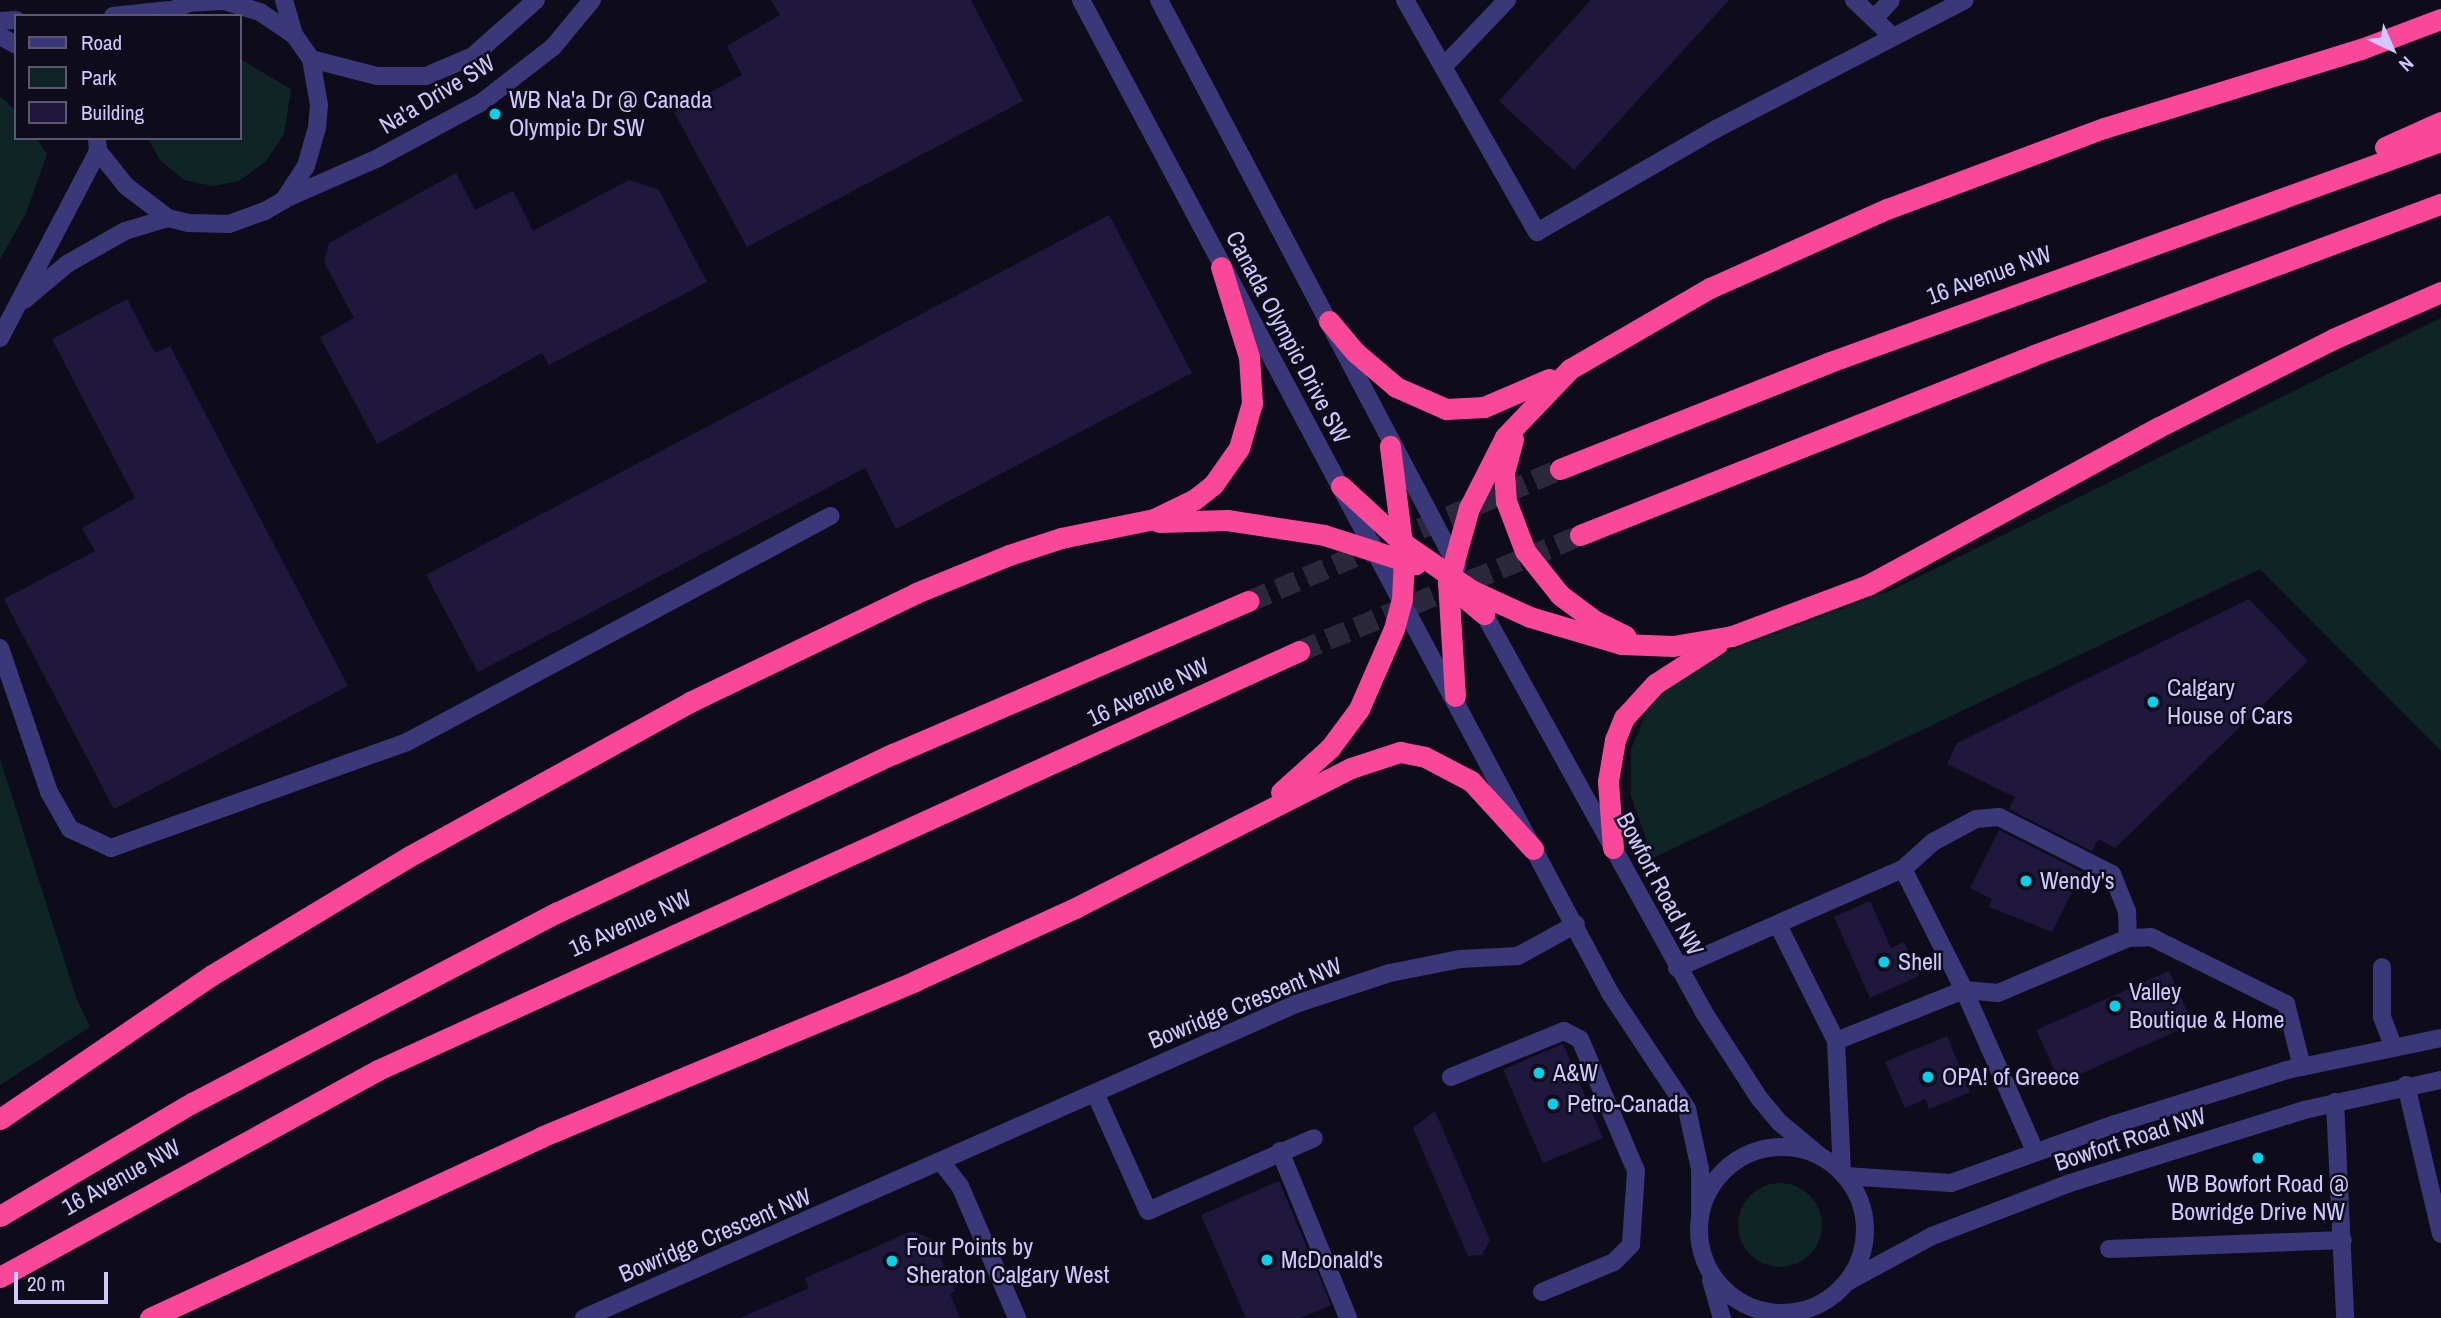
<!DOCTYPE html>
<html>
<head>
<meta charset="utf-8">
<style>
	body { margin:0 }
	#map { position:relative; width:2441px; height:1318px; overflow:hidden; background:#0e0c1b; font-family:"Archivo Narrow",sans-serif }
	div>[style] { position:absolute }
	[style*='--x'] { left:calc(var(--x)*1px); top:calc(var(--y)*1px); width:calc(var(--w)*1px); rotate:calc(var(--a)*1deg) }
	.green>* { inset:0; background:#0f2525 }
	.round { border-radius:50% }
	.building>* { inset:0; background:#20183c; transform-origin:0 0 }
	.highway-tunnel>* { height:21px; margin-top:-10.5px; transform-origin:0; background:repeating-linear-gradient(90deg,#2b283d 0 21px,transparent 0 31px) }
	.minor>* { height:18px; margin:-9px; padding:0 9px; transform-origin:9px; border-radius:9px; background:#3b3879 }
	.minor>.ring { margin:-9px; padding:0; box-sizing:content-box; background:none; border:18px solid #3b3879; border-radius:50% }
	.highway>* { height:21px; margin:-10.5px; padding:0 10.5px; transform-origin:10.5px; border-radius:10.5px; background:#f9479a }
	.dots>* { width:19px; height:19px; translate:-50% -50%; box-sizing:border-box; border:4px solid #0e0c1b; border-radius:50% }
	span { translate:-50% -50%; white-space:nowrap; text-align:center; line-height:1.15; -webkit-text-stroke:5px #0e0c1b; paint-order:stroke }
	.street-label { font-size:24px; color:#cec8fd }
	.poi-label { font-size:24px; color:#cec8fd }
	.left { translate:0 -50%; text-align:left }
	.legend { position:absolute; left:14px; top:14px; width:228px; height:126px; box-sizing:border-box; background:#0e0c1b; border:2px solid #5b5775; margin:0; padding:9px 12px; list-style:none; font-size:21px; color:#cec8fd }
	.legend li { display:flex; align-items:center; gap:14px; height:35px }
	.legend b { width:35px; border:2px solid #5b5775 }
	.north { position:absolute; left:2357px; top:14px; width:70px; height:70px; -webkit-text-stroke:5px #0e0c1b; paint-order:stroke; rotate:136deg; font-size:19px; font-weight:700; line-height:28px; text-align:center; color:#cec8fd }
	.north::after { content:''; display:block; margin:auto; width:24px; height:32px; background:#cec8fd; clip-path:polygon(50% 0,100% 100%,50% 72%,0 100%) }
	.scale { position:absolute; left:14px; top:1272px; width:94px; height:32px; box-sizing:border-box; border:4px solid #cec8fd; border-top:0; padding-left:9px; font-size:21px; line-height:24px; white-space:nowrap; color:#cec8fd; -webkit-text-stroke:5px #0e0c1b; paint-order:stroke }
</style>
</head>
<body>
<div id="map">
	<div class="green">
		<i style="clip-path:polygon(240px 59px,291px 89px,284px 134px,266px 161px,239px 181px,213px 186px,184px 180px,160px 160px,148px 138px,240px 138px)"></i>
		<i style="clip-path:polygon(0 96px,16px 111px,16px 138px,36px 138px,47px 154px,26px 213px,0 259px)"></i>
		<i style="clip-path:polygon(2441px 318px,2441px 751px,2260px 569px,1653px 858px,1631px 796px,1631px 749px,1648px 709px,1688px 671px,1734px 649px,1890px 591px)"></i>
		<i style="clip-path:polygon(0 759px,77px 1000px,90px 1027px,0 1085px)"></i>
		<i class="round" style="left:1738px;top:1183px;width:84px;height:84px"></i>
	</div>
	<div class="building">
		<i style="clip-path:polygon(771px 0,971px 0,1023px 101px,747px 247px,674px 112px,742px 75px,727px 46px,780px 15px)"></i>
		<i style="clip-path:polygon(1591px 0,1729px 0,1574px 170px,1499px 101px)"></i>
		<i style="clip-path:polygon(456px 173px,475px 210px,513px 191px,533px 231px,629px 180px,659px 190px,707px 282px,549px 365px,542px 353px,377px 444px,320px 337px,354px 318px,324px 262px,329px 243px)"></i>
		<i style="clip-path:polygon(1109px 215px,1192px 373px,896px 529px,865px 468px,478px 672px,426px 575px)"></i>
		<i style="clip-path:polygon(127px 299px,155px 353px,170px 346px,348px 686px,114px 809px,4px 599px,95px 551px,82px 528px,135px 498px,52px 339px)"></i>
		<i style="clip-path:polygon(2249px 599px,2308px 661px,2115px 848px,2098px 839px,2092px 851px,2009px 809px,2015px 797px,1947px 764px,1957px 743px)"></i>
		<i style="clip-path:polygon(1999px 830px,2082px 872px,2052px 932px,1989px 907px,1992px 899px,1970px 888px)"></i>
		<i style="clip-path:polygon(1870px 901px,1891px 948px,1904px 942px,1919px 976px,1870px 998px,1834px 917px)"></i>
		<i style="left:2169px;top:971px;width:58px;height:145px;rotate:66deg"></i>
		<i style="clip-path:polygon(1947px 1036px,1970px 1092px,1929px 1109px,1925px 1099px,1905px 1108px,1885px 1062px)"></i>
		<i style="left:1563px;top:1044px;width:102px;height:65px;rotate:67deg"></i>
		<i style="clip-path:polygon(1435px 1111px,1490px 1240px,1482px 1255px,1468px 1256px,1413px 1128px)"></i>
		<i style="clip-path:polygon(1279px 1181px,1331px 1305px,1301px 1318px,1246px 1318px,1201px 1215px)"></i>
		<i style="clip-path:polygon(912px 1231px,932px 1239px,955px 1291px,950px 1294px,960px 1318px,740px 1318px,809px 1288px,805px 1278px)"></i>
	</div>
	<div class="highway-tunnel">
		<i style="--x:1249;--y:601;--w:338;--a:-23"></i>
		<i style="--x:1299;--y:651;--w:304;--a:-22.4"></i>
	</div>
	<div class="minor">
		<i style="--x:284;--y:0;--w:36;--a:74"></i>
		<i style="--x:1081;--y:0;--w:1125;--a:61.95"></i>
		<i style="--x:1610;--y:993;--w:139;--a:56.4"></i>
		<i style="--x:1687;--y:1109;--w:61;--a:77.8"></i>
		<i style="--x:1700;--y:1169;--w:49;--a:90"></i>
		<i style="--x:1159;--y:0;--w:640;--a:62.23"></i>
		<i style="--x:1405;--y:0;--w:267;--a:60.4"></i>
		<i style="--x:1537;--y:232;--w:207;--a:-29.9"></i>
		<i style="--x:1716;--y:129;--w:280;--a:-27.4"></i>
		<i style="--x:1854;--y:0;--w:52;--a:43.5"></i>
		<i style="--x:113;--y:16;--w:54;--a:-6.3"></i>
		<i style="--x:1874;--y:19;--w:25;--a:-48"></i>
		<i style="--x:0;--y:21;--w:16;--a:-4"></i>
		<i style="--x:0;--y:36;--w:18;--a:29"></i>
		<i style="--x:311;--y:59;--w:68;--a:14.4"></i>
		<i style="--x:377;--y:76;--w:49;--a:0"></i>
		<i style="--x:426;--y:76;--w:51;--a:-23.1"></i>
		<i style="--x:473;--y:56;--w:84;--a:-41.6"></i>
		<i style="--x:1443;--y:67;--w:93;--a:-46.3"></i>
		<i style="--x:97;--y:138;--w:13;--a:86"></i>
		<i style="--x:98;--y:151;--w:45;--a:51.3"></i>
		<i style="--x:126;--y:186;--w:53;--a:37.3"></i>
		<i style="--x:168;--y:218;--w:21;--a:14"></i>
		<i style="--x:188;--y:223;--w:41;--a:1.4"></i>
		<i style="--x:229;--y:224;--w:38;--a:-20"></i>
		<i style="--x:265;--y:211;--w:22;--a:-30"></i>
		<i style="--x:284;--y:200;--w:40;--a:-57.1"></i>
		<i style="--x:306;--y:166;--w:40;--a:-74"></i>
		<i style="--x:317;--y:128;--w:23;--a:-85"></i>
		<i style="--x:319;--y:105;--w:47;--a:-99.9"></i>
		<i style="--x:311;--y:59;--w:29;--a:-125"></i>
		<i style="--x:294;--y:35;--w:41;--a:-145.9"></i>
		<i style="--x:260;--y:12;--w:39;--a:-163"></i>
		<i style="--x:223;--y:1;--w:34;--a:177"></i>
		<i style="--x:189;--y:3;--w:34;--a:157"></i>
		<i style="--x:287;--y:198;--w:99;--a:-23.7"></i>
		<i style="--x:378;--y:158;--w:118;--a:-28.3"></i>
		<i style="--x:482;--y:102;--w:90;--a:-37.8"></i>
		<i style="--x:553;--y:47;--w:61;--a:-50.3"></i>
		<i style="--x:24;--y:300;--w:56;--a:-39.9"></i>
		<i style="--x:67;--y:264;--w:67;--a:-29.6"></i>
		<i style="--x:125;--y:231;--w:45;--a:-16.8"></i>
		<i style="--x:0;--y:338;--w:211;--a:-62.3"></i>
		<i style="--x:1478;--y:603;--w:466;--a:61.1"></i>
		<i style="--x:1703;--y:1011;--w:103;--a:57.2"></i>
		<i style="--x:1759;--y:1098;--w:31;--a:50"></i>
		<i style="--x:1779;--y:1122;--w:53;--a:39.7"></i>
		<i style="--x:0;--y:648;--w:152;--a:71.2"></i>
		<i style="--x:49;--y:792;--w:43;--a:60.4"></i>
		<i style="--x:70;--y:829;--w:45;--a:24.9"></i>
		<i style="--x:111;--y:848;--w:314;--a:-19.7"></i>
		<i style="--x:407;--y:742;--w:480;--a:-28.1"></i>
		<i style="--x:1903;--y:869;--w:40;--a:-42"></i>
		<i style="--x:1933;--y:842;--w:49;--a:-28.1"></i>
		<i style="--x:1976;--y:819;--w:23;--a:-5"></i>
		<i style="--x:1999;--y:817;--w:127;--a:26.8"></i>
		<i style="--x:2112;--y:874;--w:40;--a:68"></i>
		<i style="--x:2127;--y:911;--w:27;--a:88"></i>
		<i style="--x:1778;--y:925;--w:130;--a:63.4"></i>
		<i style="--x:2382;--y:967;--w:50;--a:90"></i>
		<i style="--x:2382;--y:1017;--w:31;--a:69"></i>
		<i style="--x:1677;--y:968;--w:247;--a:-23.7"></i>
		<i style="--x:1903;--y:869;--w:136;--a:63.2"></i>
		<i style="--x:1964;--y:990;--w:176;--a:66.2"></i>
		<i style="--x:1451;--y:1077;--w:122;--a:-22.2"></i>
		<i style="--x:1564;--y:1031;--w:18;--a:27"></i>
		<i style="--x:1580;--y:1039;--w:143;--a:67"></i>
		<i style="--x:1636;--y:1171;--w:74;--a:93.9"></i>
		<i style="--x:1631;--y:1245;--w:24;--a:135"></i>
		<i style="--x:1614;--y:1262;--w:78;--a:157.4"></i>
		<i style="--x:2406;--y:1085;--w:153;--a:76.8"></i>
		<i style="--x:1095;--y:1093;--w:129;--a:65.8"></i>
		<i style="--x:1148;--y:1211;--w:181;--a:-23.7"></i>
		<i style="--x:2335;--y:1102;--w:216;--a:87.3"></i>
		<i class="ring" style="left:1699px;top:1147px;width:148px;height:148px"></i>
		<i style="--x:1280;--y:1151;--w:180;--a:67.8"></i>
		<i style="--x:942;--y:1163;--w:29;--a:52"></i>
		<i style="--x:960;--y:1186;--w:144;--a:66.6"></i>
		<i style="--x:1842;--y:1173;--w:132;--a:-92.6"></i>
		<i style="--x:1836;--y:1041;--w:138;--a:-21.7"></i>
		<i style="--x:1964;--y:990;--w:34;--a:5"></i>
		<i style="--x:1998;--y:993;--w:141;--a:-22.9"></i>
		<i style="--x:2128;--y:938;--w:23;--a:-2"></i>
		<i style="--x:2151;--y:937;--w:151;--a:26.4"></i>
		<i style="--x:2286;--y:1004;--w:65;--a:75.7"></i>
		<i style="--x:1845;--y:1176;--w:106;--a:3.8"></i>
		<i style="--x:1951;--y:1183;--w:174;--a:-19.8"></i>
		<i style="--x:2115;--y:1124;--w:180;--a:-17.4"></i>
		<i style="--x:2287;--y:1070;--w:157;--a:-11.7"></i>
		<i style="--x:2109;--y:1249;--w:234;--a:-2.2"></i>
		<i style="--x:1711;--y:1280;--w:40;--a:74"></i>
		<i style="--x:1847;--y:1282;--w:97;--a:-28.4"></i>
		<i style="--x:1932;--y:1236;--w:148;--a:-21"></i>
		<i style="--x:2070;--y:1183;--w:245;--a:-17.3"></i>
		<i style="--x:2304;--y:1110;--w:140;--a:-12.4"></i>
		<i style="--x:584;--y:1318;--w:778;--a:-23.8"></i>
		<i style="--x:1296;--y:1004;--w:99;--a:-18.3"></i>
		<i style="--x:1390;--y:973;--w:71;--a:-11.3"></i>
		<i style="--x:1460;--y:959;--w:58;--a:-3"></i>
		<i style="--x:1518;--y:956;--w:66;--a:-28.9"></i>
	</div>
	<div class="highway">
		<i style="--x:2385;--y:147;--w:61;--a:-24.1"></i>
		<i style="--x:1329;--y:321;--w:40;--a:50"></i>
		<i style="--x:1355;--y:352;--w:54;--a:40.5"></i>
		<i style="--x:1396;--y:387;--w:55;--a:23.7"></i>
		<i style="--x:1446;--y:409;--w:38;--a:-3"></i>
		<i style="--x:1484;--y:407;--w:71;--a:-23.3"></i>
		<i style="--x:1513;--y:439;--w:35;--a:105"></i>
		<i style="--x:1504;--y:473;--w:28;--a:86"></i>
		<i style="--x:1506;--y:501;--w:53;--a:69.2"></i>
		<i style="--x:1525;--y:551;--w:56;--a:51.5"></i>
		<i style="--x:1560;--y:595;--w:44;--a:36.6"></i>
		<i style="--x:1595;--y:621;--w:34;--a:26"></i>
		<i style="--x:1560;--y:469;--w:290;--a:-21.6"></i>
		<i style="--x:1830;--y:362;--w:650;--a:-19.89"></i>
		<i style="--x:1341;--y:486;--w:84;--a:42.6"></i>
		<i style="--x:1403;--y:543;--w:83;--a:34.7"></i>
		<i style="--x:1471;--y:590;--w:65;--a:24.6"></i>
		<i style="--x:1530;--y:617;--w:95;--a:16.5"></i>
		<i style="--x:1621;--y:644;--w:52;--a:2.2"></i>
		<i style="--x:1673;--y:646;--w:60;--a:-9.6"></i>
		<i style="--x:1732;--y:636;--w:145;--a:-20.6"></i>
		<i style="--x:1868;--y:585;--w:331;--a:-28.5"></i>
		<i style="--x:2159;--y:427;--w:195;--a:-26.8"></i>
		<i style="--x:2333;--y:339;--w:118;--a:-23.5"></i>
		<i style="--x:1159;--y:522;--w:68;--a:-1.7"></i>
		<i style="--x:1227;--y:520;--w:98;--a:8.8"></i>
		<i style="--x:1324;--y:535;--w:96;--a:17.7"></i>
		<i style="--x:1580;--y:535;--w:488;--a:-21.6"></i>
		<i style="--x:2034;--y:355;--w:434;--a:-20.4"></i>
		<i style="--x:1459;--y:593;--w:33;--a:40"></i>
		<i style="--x:1455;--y:696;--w:113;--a:-93.5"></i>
		<i style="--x:1448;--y:583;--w:78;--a:-74.4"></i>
		<i style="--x:1469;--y:508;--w:80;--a:-63.1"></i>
		<i style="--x:1505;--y:437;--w:94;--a:-46.3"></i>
		<i style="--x:1570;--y:369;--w:162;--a:-30.1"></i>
		<i style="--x:1710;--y:288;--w:194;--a:-24.1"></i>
		<i style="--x:1887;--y:209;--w:232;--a:-20.5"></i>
		<i style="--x:2104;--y:128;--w:269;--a:-17.1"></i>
		<i style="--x:2361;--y:49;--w:85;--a:-20.6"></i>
		<i style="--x:1281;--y:792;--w:66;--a:-41.9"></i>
		<i style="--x:1330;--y:748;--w:49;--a:-53.4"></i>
		<i style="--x:1359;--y:709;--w:87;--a:-66.4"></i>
		<i style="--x:1394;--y:629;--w:31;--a:-75"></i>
		<i style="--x:1402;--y:599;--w:40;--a:-87.1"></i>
		<i style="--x:1404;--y:559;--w:114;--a:-97.1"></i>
		<i style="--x:1613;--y:848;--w:67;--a:-94.3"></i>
		<i style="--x:1608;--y:781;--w:42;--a:-80.3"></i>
		<i style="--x:1615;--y:740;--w:24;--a:-68"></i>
		<i style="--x:1624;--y:718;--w:46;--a:-47.6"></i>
		<i style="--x:1655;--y:684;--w:74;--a:-32.8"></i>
		<i style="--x:0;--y:1119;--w:256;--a:-34.2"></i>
		<i style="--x:212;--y:975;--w:231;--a:-31"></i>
		<i style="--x:410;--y:856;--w:320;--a:-28.8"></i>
		<i style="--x:690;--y:702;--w:251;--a:-25.7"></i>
		<i style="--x:916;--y:593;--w:100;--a:-22.2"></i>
		<i style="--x:1009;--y:555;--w:55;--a:-18.1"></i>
		<i style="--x:1061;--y:538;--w:95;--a:-11.5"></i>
		<i style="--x:1154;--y:519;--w:46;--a:-26"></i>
		<i style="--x:1195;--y:499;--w:23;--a:-38"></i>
		<i style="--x:1213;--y:485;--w:45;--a:-54.9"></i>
		<i style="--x:1239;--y:448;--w:47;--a:-73.9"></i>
		<i style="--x:1252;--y:403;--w:46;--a:-93.7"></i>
		<i style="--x:1249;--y:357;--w:94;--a:-107.3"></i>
		<i style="--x:0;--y:1216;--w:223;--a:-30.5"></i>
		<i style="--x:192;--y:1103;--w:411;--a:-27.6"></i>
		<i style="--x:556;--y:913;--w:373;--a:-25.3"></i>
		<i style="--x:893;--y:754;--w:387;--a:-23.3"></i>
		<i style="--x:0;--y:1277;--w:431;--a:-28.7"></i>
		<i style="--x:378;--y:1070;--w:1012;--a:-24.46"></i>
		<i style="--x:150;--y:1318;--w:431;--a:-24.8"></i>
		<i style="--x:541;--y:1137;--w:405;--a:-22.6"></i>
		<i style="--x:915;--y:981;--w:176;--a:-24.5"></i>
		<i style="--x:1075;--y:908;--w:309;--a:-26.9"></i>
		<i style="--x:1351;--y:768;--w:52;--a:-18.1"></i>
		<i style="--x:1400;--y:752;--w:25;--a:11"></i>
		<i style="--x:1425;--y:757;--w:52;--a:27.6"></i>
		<i style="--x:1471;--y:781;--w:92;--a:47.6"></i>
	</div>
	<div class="dots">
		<i style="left:495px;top:114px;background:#07d0ea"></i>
		<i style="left:2153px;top:702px;background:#07d0ea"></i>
		<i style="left:2026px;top:881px;background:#07d0ea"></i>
		<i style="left:1884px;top:962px;background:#07d0ea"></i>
		<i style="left:2115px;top:1006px;background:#07d0ea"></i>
		<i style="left:1539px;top:1073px;background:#07d0ea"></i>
		<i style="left:1928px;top:1077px;background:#07d0ea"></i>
		<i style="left:1553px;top:1104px;background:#07d0ea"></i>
		<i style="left:2258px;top:1158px;background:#07d0ea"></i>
		<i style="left:1267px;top:1260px;background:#07d0ea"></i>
		<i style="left:892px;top:1261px;background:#07d0ea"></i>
	</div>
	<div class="street-label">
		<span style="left:437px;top:94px;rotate:-31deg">Na'a Drive SW</span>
		<span style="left:1989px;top:275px;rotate:-20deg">16 Avenue NW</span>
		<span style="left:1288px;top:337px;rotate:62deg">Canada Olympic Drive SW</span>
		<span style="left:1148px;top:692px;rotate:-25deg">16 Avenue NW</span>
		<span style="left:1660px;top:884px;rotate:62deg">Bowfort Road NW</span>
		<span style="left:630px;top:923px;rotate:-24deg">16 Avenue NW</span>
		<span style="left:1245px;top:1003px;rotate:-22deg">Bowridge Crescent NW</span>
		<span style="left:2130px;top:1139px;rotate:-18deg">Bowfort Road NW</span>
		<span style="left:121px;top:1177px;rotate:-29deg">16 Avenue NW</span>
		<span style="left:715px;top:1235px;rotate:-23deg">Bowridge Crescent NW</span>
	</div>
	<div class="poi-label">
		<span class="left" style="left:509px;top:114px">WB Na'a Dr @ Canada<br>Olympic Dr SW</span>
		<span class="left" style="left:2167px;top:702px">Calgary<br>House of Cars</span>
		<span class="left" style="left:2040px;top:881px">Wendy's</span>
		<span class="left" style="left:1898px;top:962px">Shell</span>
		<span class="left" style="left:2129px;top:1006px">Valley<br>Boutique &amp; Home</span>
		<span class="left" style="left:1553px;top:1073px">A&amp;W</span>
		<span class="left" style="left:1942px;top:1077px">OPA! of Greece</span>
		<span class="left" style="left:1567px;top:1104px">Petro-Canada</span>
		<span style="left:2258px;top:1198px">WB Bowfort Road @<br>Bowridge Drive NW</span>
		<span class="left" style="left:906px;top:1261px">Four Points by<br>Sheraton Calgary West</span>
		<span class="left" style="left:1281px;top:1260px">McDonald's</span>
	</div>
	<ul class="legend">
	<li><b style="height:9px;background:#3b3879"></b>Road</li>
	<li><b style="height:19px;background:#0f2525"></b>Park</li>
	<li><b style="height:19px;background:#20183c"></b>Building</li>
	</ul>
	<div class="north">N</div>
	<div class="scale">20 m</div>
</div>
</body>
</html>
